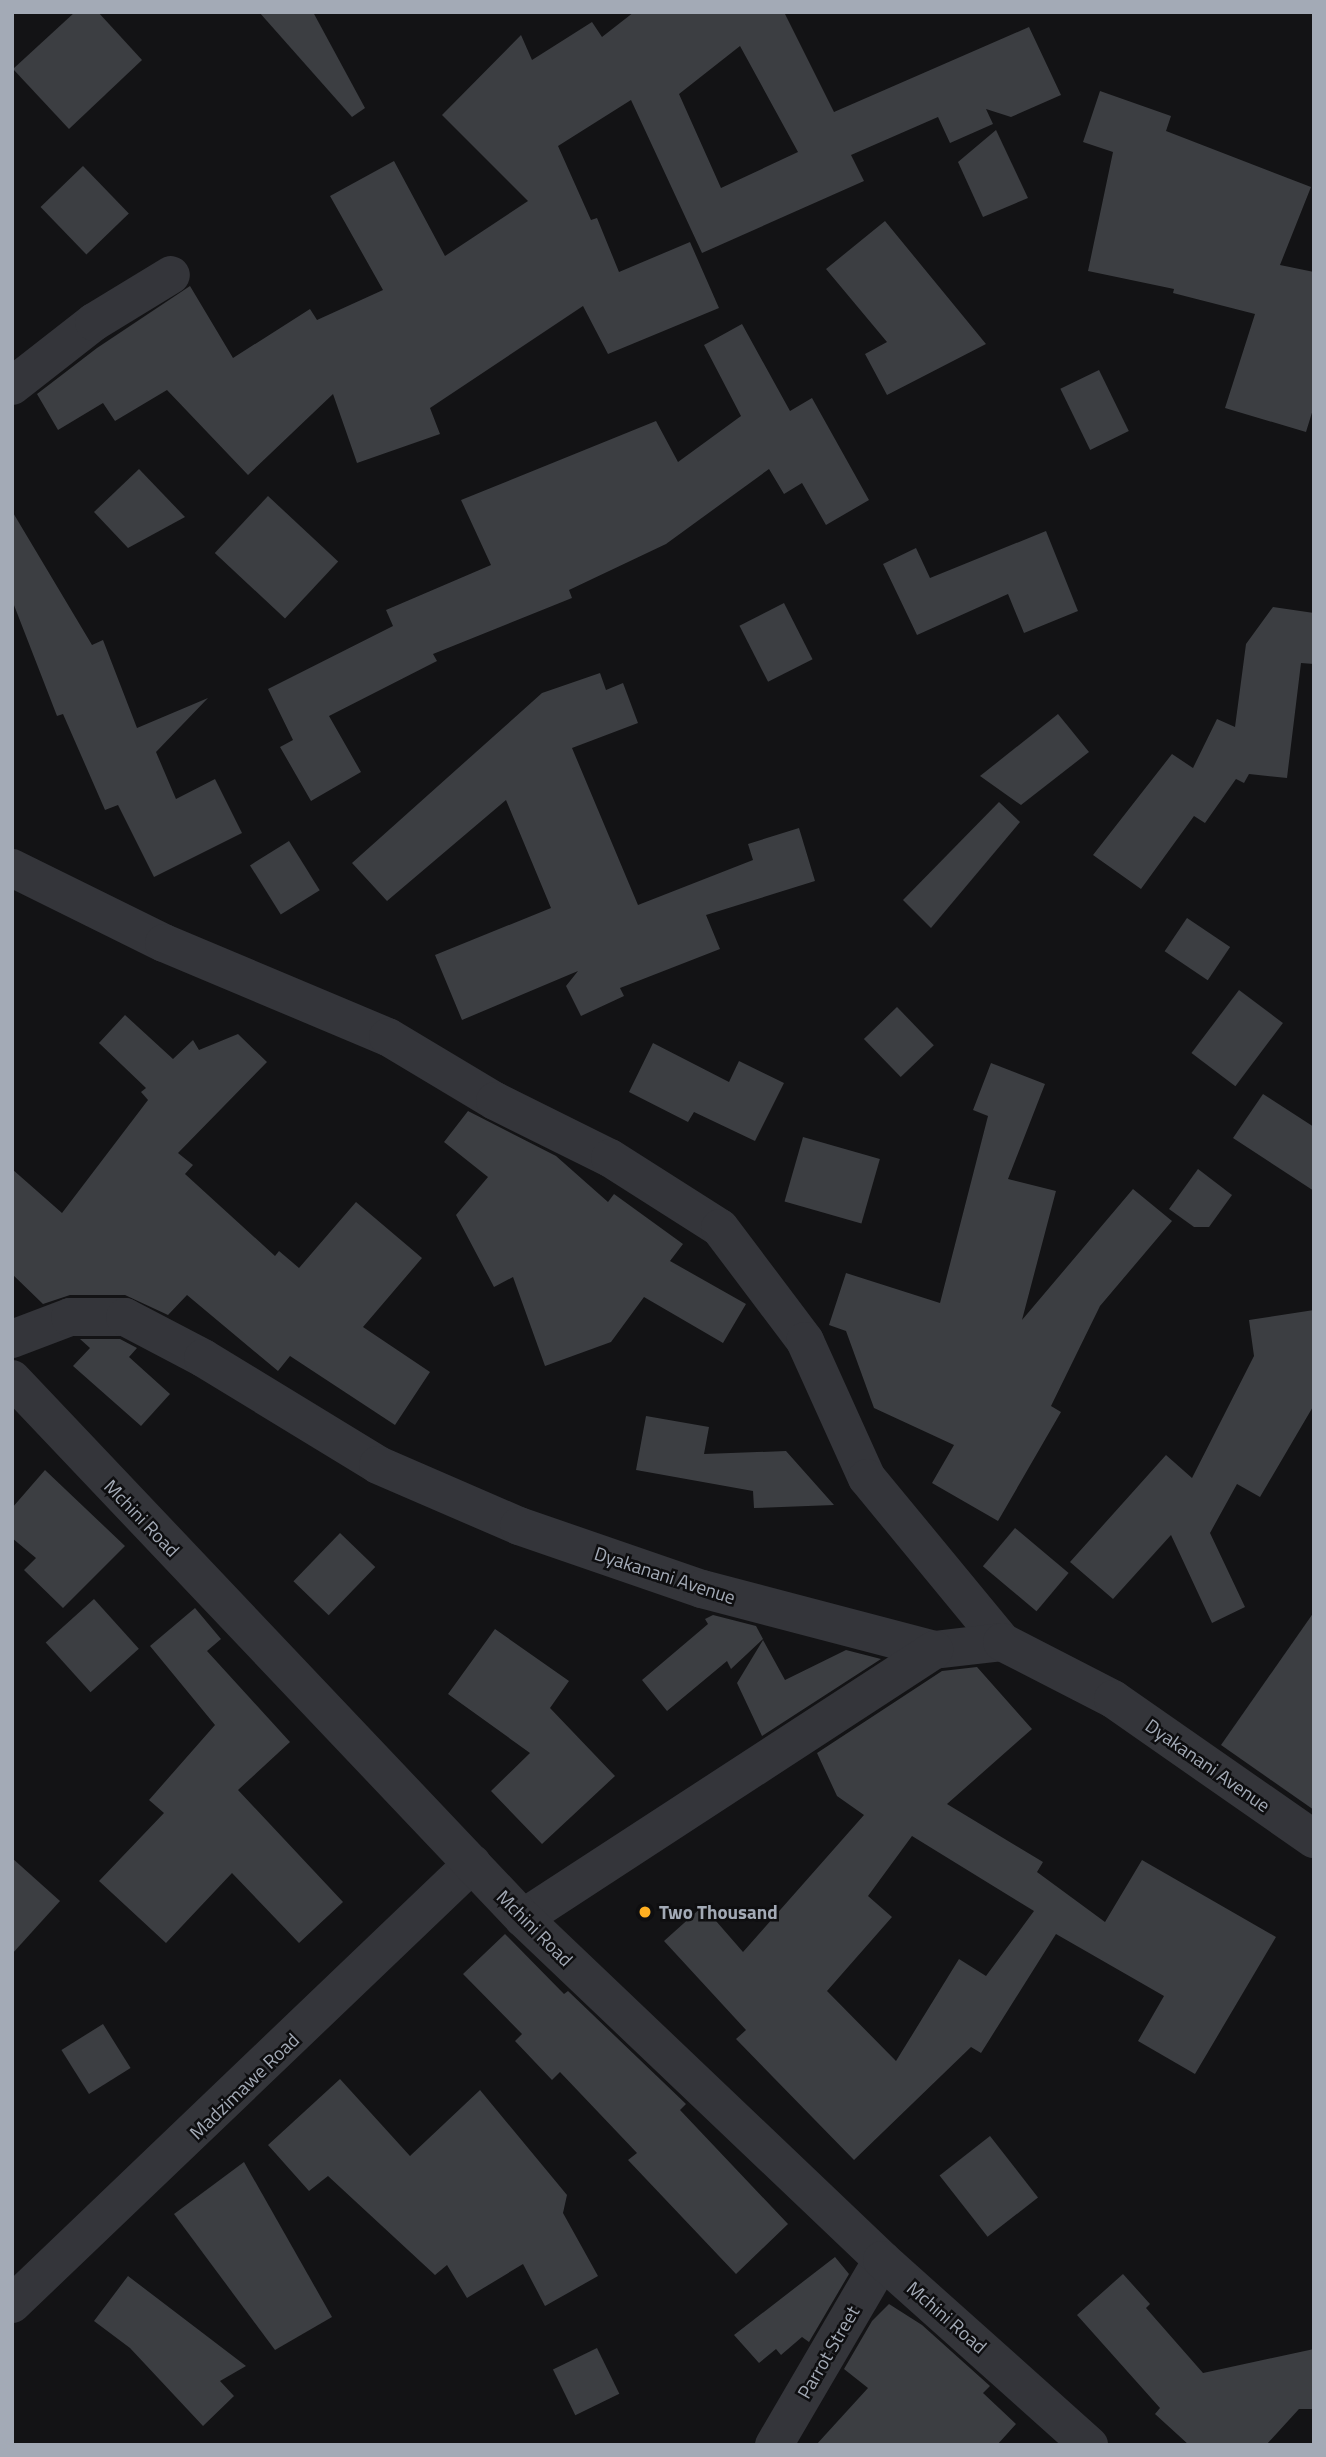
<!DOCTYPE html>
<html>
<head>
<meta charset="utf-8">
<style>
	body { margin:0 }
	#map { position:relative; width:1326px; height:2457px; overflow:hidden; background:#131315; font-family:"Titillium Web",sans-serif }
	div>[style] { position:absolute }
	[style*='--x'] { left:calc(var(--x)*1px); top:calc(var(--y)*1px); width:calc(var(--w)*1px); rotate:calc(var(--a)*1deg) }
	.building>* { inset:0; background:#3c3e42; transform-origin:0 0 }
	.minor>* { height:38px; margin:-19px; padding:0 19px; transform-origin:19px; border-radius:19px; background:#34353a }
	.tertiary>* { height:38px; margin:-19px; padding:0 19px; transform-origin:19px; border-radius:19px; background:#34353a }
	.dots>* { width:19px; height:19px; translate:-50% -50%; box-sizing:border-box; border:4px solid #0e0e10; border-radius:50% }
	span { translate:-50% -50%; white-space:nowrap; text-align:center; line-height:1.15; -webkit-text-stroke:5px #0e0e10; paint-order:stroke }
	.street-label { font-size:19px; color:#a3aab6 }
	.poi-label { font-size:19px; color:#a3aab6; font-weight:700 }
	.left { translate:0 -50%; text-align:left }
	.frame { position:absolute; inset:0; border:14px solid #a3aab6; pointer-events:none }
</style>
</head>
<body>
<div id="map">
	<div class="building">
		<i style="clip-path:polygon(75px 12px,98px 12px,142px 60px,69px 129px,13px 69px)"></i>
		<i style="clip-path:polygon(259px 12px,313px 12px,365px 108px,352px 117px)"></i>
		<i style="clip-path:polygon(evenodd,634px 12px,784px 12px,834px 112px,1029px 27px,1061px 95px,1011px 117px,986px 109px,993px 124px,950px 143px,938px 117px,851px 155px,864px 181px,702px 253px,631px 100px,558px 146px,591px 220px,597px 218px,619px 272px,690px 242px,719px 308px,608px 354px,583px 306px,430px 408px,440px 434px,357px 463px,333px 394px,248px 475px,167px 390px,115px 421px,103px 403px,58px 430px,37px 394px,97px 348px,190px 286px,233px 358px,310px 309px,317px 320px,383px 290px,330px 196px,394px 161px,445px 256px,528px 201px,442px 115px,521px 35px,532px 60px,592px 22px,602px 37px,634px 12px,740px 46px,798px 152px,721px 188px,679px 94px,740px 46px)"></i>
		<i style="clip-path:polygon(1100px 91px,1171px 116px,1166px 131px,1311px 187px,1280px 265px,1314px 272px,1314px 406px,1306px 432px,1225px 408px,1255px 314px,1173px 293px,1174px 289px,1088px 271px,1113px 152px,1083px 142px)"></i>
		<i style="clip-path:polygon(996px 130px,1028px 198px,983px 217px,958px 162px)"></i>
		<i style="left:83px;top:166px;width:66px;height:59px;rotate:46deg"></i>
		<i style="clip-path:polygon(885px 221px,986px 344px,887px 395px,865px 354px,887px 342px,826px 269px)"></i>
		<i style="clip-path:polygon(742px 324px,790px 411px,812px 398px,869px 500px,826px 525px,802px 483px,784px 494px,769px 469px,666px 544px,569px 590px,572px 598px,433px 654px,437px 661px,329px 716px,361px 772px,311px 801px,280px 747px,293px 740px,268px 689px,393px 626px,386px 610px,491px 565px,461px 500px,656px 421px,678px 462px,741px 416px,704px 345px)"></i>
		<i style="left:1099px;top:370px;width:68px;height:43px;rotate:64deg"></i>
		<i style="clip-path:polygon(139px 469px,185px 517px,128px 548px,94px 512px)"></i>
		<i style="left:268px;top:496px;width:96px;height:78px;rotate:43deg"></i>
		<i style="clip-path:polygon(12px 511px,92px 645px,103px 640px,137px 728px,208px 698px,156px 752px,176px 799px,215px 779px,242px 833px,154px 877px,118px 805px,105px 810px,63px 714px,57px 716px,12px 600px)"></i>
		<i style="clip-path:polygon(1046px 531px,1078px 611px,1024px 633px,1008px 594px,917px 635px,883px 564px,916px 548px,930px 578px)"></i>
		<i style="left:784px;top:603px;width:63px;height:50px;rotate:63deg"></i>
		<i style="clip-path:polygon(1273px 607px,1314px 613px,1314px 664px,1301px 663px,1287px 778px,1249px 774px,1244px 783px,1236px 779px,1205px 823px,1194px 816px,1141px 889px,1093px 855px,1172px 754px,1193px 768px,1217px 719px,1235px 727px,1246px 644px)"></i>
		<i style="clip-path:polygon(600px 673px,606px 690px,623px 683px,638px 723px,572px 748px,638px 905px,753px 860px,748px 844px,799px 828px,815px 881px,706px 915px,720px 949px,620px 988px,624px 996px,581px 1016px,566px 986px,578px 971px,462px 1020px,435px 955px,551px 908px,506px 800px,387px 901px,352px 863px,542px 693px)"></i>
		<i style="clip-path:polygon(1058px 714px,1089px 752px,1021px 805px,980px 776px)"></i>
		<i style="clip-path:polygon(999px 802px,1020px 822px,931px 928px,903px 900px)"></i>
		<i style="left:289px;top:841px;width:58px;height:46px;rotate:58deg"></i>
		<i style="left:1187px;top:918px;width:52px;height:40px;rotate:34deg"></i>
		<i style="left:1239px;top:990px;width:55px;height:79px;rotate:37deg"></i>
		<i style="left:897px;top:1007px;width:53px;height:46px;rotate:46deg"></i>
		<i style="clip-path:polygon(125px 1015px,173px 1059px,193px 1040px,199px 1050px,238px 1034px,267px 1062px,178px 1153px,193px 1165px,185px 1174px,275px 1256px,279px 1251px,299px 1268px,356px 1202px,422px 1258px,363px 1327px,430px 1372px,395px 1425px,290px 1356px,278px 1371px,187px 1295px,168px 1315px,125px 1295px,70px 1295px,43px 1304px,12px 1274px,12px 1169px,62px 1213px,148px 1100px,141px 1092px,146px 1088px,99px 1043px)"></i>
		<i style="clip-path:polygon(653px 1043px,729px 1082px,739px 1061px,784px 1083px,755px 1141px,694px 1112px,688px 1122px,629px 1092px)"></i>
		<i style="clip-path:polygon(991px 1063px,1045px 1084px,1008px 1179px,1056px 1191px,1022px 1320px,1133px 1189px,1172px 1221px,1100px 1306px,1051px 1406px,1061px 1412px,998px 1521px,932px 1483px,954px 1445px,874px 1408px,846px 1331px,829px 1325px,846px 1273px,940px 1303px,988px 1116px,973px 1110px)"></i>
		<i style="clip-path:polygon(1263px 1094px,1314px 1127px,1314px 1191px,1233px 1138px)"></i>
		<i style="clip-path:polygon(468px 1111px,556px 1156px,608px 1202px,614px 1194px,683px 1244px,670px 1261px,746px 1304px,723px 1343px,644px 1297px,611px 1342px,545px 1366px,513px 1277px,494px 1287px,456px 1215px,488px 1177px,444px 1142px)"></i>
		<i style="left:803px;top:1137px;width:80px;height:67px;rotate:16deg"></i>
		<i style="clip-path:polygon(1198px 1169px,1232px 1195px,1209px 1227px,1194px 1227px,1169px 1209px)"></i>
		<i style="clip-path:polygon(1314px 1310px,1314px 1405px,1260px 1497px,1237px 1484px,1210px 1533px,1245px 1607px,1212px 1623px,1171px 1535px,1113px 1599px,1070px 1562px,1166px 1455px,1192px 1478px,1254px 1356px,1249px 1320px)"></i>
		<i style="clip-path:polygon(80px 1339px,120px 1339px,137px 1348px,129px 1357px,170px 1394px,141px 1426px,73px 1366px,90px 1348px)"></i>
		<i style="clip-path:polygon(646px 1416px,709px 1427px,704px 1454px,786px 1451px,834px 1505px,754px 1508px,753px 1491px,636px 1470px)"></i>
		<i style="clip-path:polygon(45px 1470px,125px 1546px,63px 1608px,24px 1570px,36px 1558px,12px 1538px,12px 1508px)"></i>
		<i style="left:1015px;top:1528px;width:70px;height:50px;rotate:40deg"></i>
		<i style="left:340px;top:1533px;width:49px;height:67px;rotate:44deg"></i>
		<i style="left:94px;top:1599px;width:67px;height:65px;rotate:48deg"></i>
		<i style="clip-path:polygon(195px 1608px,221px 1639px,207px 1651px,290px 1742px,238px 1790px,343px 1902px,299px 1943px,232px 1873px,166px 1943px,99px 1881px,164px 1813px,149px 1800px,215px 1725px,150px 1646px)"></i>
		<i style="clip-path:polygon(1314px 1612px,1314px 1810px,1221px 1745px)"></i>
		<i style="clip-path:polygon(713px 1615px,756px 1626px,763px 1639px,731px 1669px,727px 1661px,667px 1711px,642px 1680px,708px 1624px,705px 1619px)"></i>
		<i style="clip-path:polygon(495px 1629px,569px 1681px,550px 1708px,615px 1776px,542px 1844px,491px 1791px,530px 1753px,448px 1694px)"></i>
		<i style="clip-path:polygon(763px 1640px,785px 1680px,846px 1650px,881px 1659px,762px 1736px,737px 1683px)"></i>
		<i style="clip-path:polygon(evenodd,977px 1667px,1032px 1729px,947px 1804px,1043px 1862px,1037px 1872px,1105px 1922px,1142px 1860px,1276px 1937px,1195px 2074px,1138px 2041px,1164px 1996px,1056px 1934px,981px 2053px,971px 2047px,854px 2160px,736px 2039px,746px 2030px,664px 1941px,703px 1906px,743px 1952px,864px 1815px,837px 1796px,817px 1753px,942px 1671px,977px 1667px,912px 1836px,1034px 1911px,986px 1976px,959px 1959px,896px 2061px,827px 1991px,892px 1917px,868px 1896px,912px 1836px)"></i>
		<i style="clip-path:polygon(12px 1858px,60px 1901px,12px 1954px)"></i>
		<i style="clip-path:polygon(505px 1934px,564px 1994px,568px 1991px,686px 2104px,680px 2110px,788px 2224px,736px 2274px,628px 2160px,637px 2153px,560px 2072px,552px 2080px,515px 2041px,522px 2034px,463px 1974px)"></i>
		<i style="left:103px;top:2024px;width:52px;height:49px;rotate:58deg"></i>
		<i style="clip-path:polygon(340px 2079px,410px 2156px,480px 2090px,567px 2195px,563px 2213px,598px 2276px,545px 2306px,523px 2264px,467px 2298px,447px 2265px,435px 2275px,328px 2176px,309px 2191px,268px 2145px)"></i>
		<i style="left:990px;top:2136px;width:78px;height:64px;rotate:52deg"></i>
		<i style="clip-path:polygon(244px 2162px,332px 2317px,275px 2350px,174px 2214px)"></i>
		<i style="clip-path:polygon(835px 2257px,849px 2274px,809px 2342px,802px 2337px,781px 2355px,776px 2349px,759px 2363px,734px 2335px)"></i>
		<i style="clip-path:polygon(1123px 2274px,1150px 2304px,1146px 2308px,1203px 2373px,1314px 2349px,1314px 2409px,1299px 2409px,1266px 2445px,1189px 2445px,1155px 2414px,1160px 2408px,1077px 2315px)"></i>
		<i style="clip-path:polygon(128px 2276px,246px 2366px,220px 2381px,234px 2396px,203px 2426px,130px 2348px,94px 2321px)"></i>
		<i style="clip-path:polygon(889px 2304px,922px 2325px,990px 2386px,983px 2393px,1016px 2424px,997px 2445px,816px 2445px,868px 2388px,844px 2369px,872px 2321px)"></i>
		<i style="left:597px;top:2348px;width:51px;height:49px;rotate:64deg"></i>
	</div>
	<div class="minor">
		<i style="--x:12;--y:386;--w:104;--a:-38"></i>
		<i style="--x:94;--y:322;--w:90;--a:-31.4"></i>
		<i style="--x:12;--y:868;--w:169;--a:26.3"></i>
		<i style="--x:164;--y:943;--w:243;--a:22.8"></i>
		<i style="--x:388;--y:1037;--w:125;--a:30.9"></i>
		<i style="--x:495;--y:1101;--w:128;--a:26.4"></i>
		<i style="--x:610;--y:1158;--w:130;--a:32.5"></i>
		<i style="--x:720;--y:1228;--w:141;--a:53"></i>
		<i style="--x:805;--y:1341;--w:150;--a:65.7"></i>
		<i style="--x:867;--y:1478;--w:212;--a:50.5"></i>
		<i style="--x:12;--y:1339;--w:62;--a:-20.8"></i>
		<i style="--x:70;--y:1317;--w:55;--a:0"></i>
		<i style="--x:125;--y:1317;--w:88;--a:27.7"></i>
		<i style="--x:203;--y:1358;--w:205;--a:31.4"></i>
		<i style="--x:378;--y:1465;--w:154;--a:23.4"></i>
		<i style="--x:519;--y:1526;--w:194;--a:19"></i>
		<i style="--x:702;--y:1589;--w:240;--a:14.7"></i>
		<i style="--x:934;--y:1650;--w:68;--a:-6.7"></i>
		<i style="--x:1002;--y:1642;--w:125;--a:27.2"></i>
		<i style="--x:1113;--y:1699;--w:245;--a:34.9"></i>
		<i style="--x:523;--y:1918;--w:491;--a:-33.1"></i>
		<i style="--x:12;--y:2304;--w:637;--a:-43.73"></i>
		<i style="--x:774;--y:2445;--w:214;--a:-59.7"></i>
	</div>
	<div class="tertiary">
		<i style="--x:12;--y:1379;--w:743;--a:46.53"></i>
		<i style="--x:523;--y:1918;--w:496;--a:43.6"></i>
		<i style="--x:882;--y:2260;--w:278;--a:41.8"></i>
	</div>
	<div class="dots">
		<i style="left:645px;top:1912px;background:#ffaf21"></i>
	</div>
	<div class="street-label">
		<span style="left:142px;top:1518px;rotate:46deg">Mchini Road</span>
		<span style="left:665px;top:1575px;rotate:18deg">Dyakanani Avenue</span>
		<span style="left:1208px;top:1765px;rotate:35deg">Dyakanani Avenue</span>
		<span style="left:535px;top:1928px;rotate:45deg">Mchini Road</span>
		<span style="left:244px;top:2086px;rotate:-44deg">Madzimawe Road</span>
		<span style="left:947px;top:2317px;rotate:41deg">Mchini Road</span>
		<span style="left:828px;top:2352px;rotate:-60deg">Parrot Street</span>
	</div>
	<div class="poi-label">
		<span class="left" style="left:659px;top:1912px">Two Thousand</span>
	</div>
	<div class="frame"></div>
</div>
</body>
</html>
